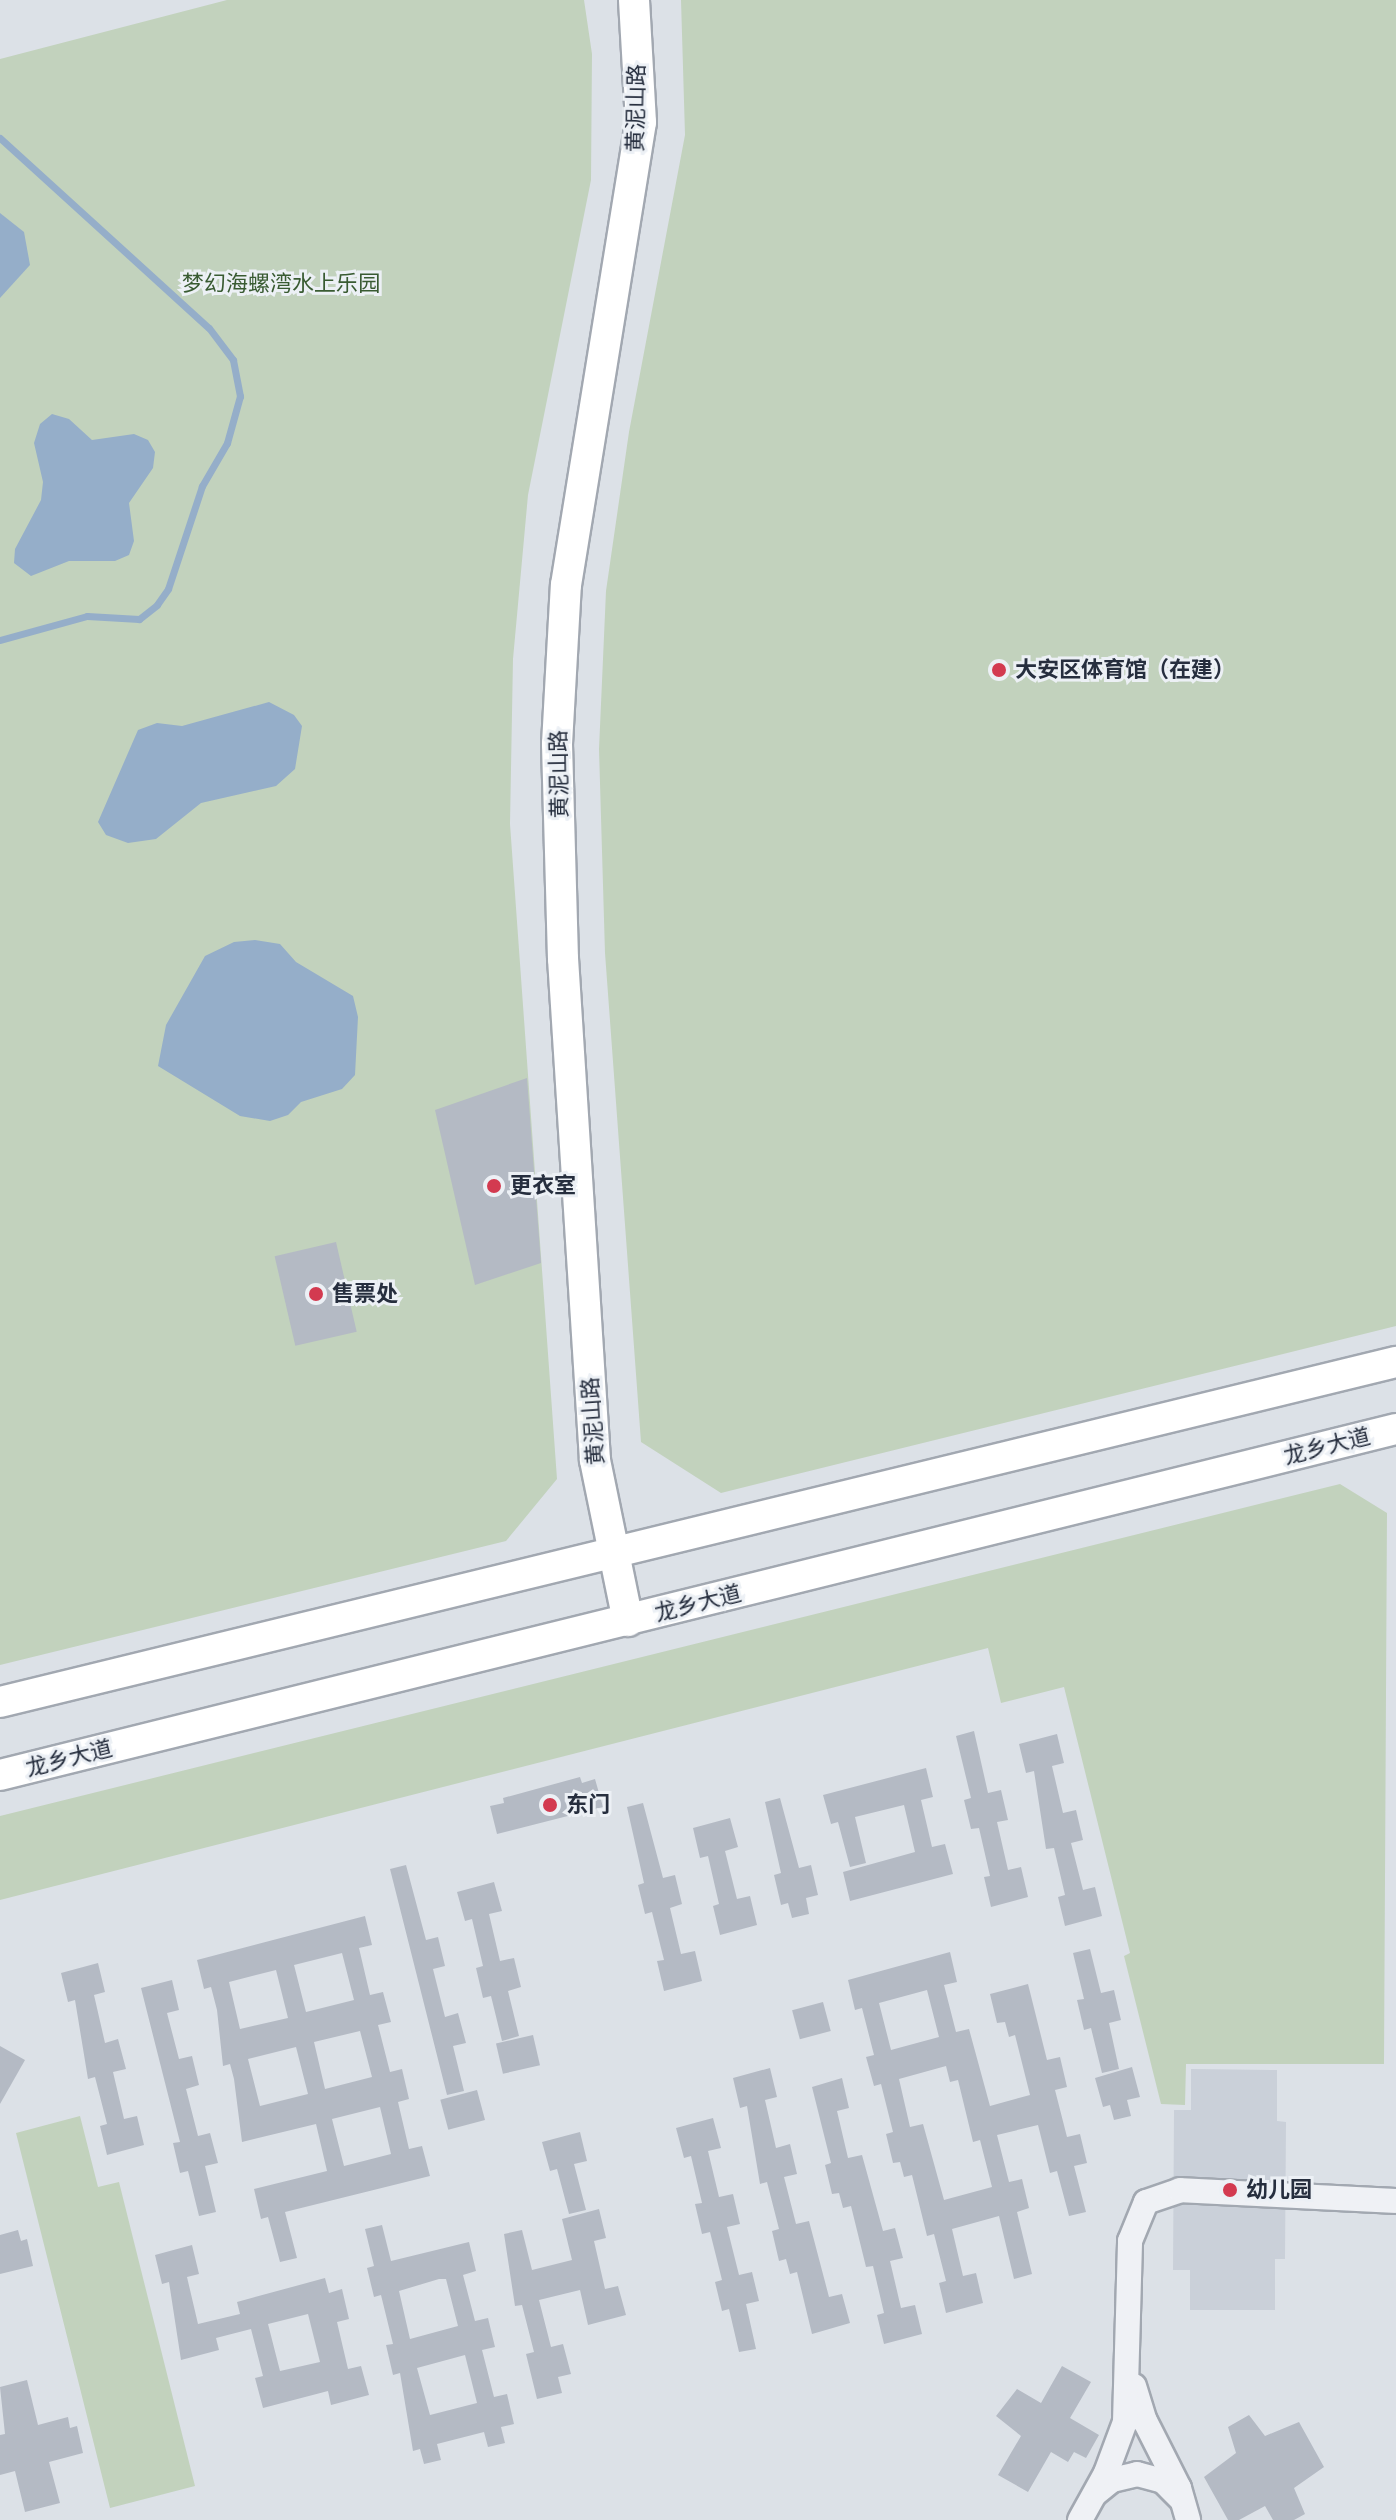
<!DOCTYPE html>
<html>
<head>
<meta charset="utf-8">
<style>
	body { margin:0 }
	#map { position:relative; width:1396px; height:2520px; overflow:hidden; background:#dce1e7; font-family:"Titillium Web","Noto Sans SC",sans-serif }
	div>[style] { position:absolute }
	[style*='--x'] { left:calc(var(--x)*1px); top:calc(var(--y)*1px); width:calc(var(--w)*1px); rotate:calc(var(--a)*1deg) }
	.built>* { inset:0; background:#cad0d9 }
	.green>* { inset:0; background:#c2d2bd }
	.water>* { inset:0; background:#95aec9 }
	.stream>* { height:7px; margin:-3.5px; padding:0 3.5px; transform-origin:3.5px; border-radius:3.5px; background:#95aec9 }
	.building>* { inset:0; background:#b4bac4; transform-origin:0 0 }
	.roads { filter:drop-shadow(2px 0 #a2a8b1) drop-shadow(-2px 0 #a2a8b1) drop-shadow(0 2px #a2a8b1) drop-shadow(0 -2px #a2a8b1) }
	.minor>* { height:24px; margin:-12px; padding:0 12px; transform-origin:12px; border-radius:12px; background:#eff1f5 }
	.major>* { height:30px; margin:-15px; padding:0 15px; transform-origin:15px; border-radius:15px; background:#fff }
	.dots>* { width:22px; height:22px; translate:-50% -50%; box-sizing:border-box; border:4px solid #ecf0f5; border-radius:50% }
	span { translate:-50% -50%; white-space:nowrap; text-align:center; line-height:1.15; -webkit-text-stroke:6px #ecf0f5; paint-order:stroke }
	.street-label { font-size:22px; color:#262e3e }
	.park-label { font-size:22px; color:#395b32 }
	.poi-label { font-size:22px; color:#262e3e; font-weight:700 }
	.left { translate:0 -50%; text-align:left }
</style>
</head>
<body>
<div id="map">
	<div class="built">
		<i style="clip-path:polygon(1191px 2069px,1277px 2070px,1277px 2121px,1286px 2122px,1285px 2259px,1275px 2259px,1275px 2310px,1190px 2310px,1190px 2270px,1173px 2270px,1174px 2110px,1191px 2110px)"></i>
	</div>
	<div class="green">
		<i style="clip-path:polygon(227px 0,584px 0,592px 54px,591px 180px,528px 495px,513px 659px,510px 824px,557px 1479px,506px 1541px,0 1665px,0 59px)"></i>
		<i style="clip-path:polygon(681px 0,1396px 0,1396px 1326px,721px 1493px,641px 1442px,605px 953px,599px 749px,606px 591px,629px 432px,685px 135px)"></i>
		<i style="clip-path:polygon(1340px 1484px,1387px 1513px,1384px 2064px,1186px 2064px,1185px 2105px,1161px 2104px,1124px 1956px,1130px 1953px,1064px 1687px,1001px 1703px,988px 1648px,0 1900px,0 1816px)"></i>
		<i style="clip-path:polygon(80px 2116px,98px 2187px,119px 2182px,195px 2486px,110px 2508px,16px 2133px)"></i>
	</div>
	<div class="water">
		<i style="clip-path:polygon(0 213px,24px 232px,30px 265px,0 298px)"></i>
		<i style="clip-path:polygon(52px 414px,69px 419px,92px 440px,134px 434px,148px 440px,155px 452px,153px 468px,129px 503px,134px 541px,129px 555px,115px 561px,69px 561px,31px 576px,14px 563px,15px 549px,41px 500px,43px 482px,34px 443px,40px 424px)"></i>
		<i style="clip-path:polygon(269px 702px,294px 715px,302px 726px,295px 769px,276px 786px,201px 803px,156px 839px,128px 843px,106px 835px,98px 822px,138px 730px,157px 723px,182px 726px)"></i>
		<i style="clip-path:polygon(255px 940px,280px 944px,296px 962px,353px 996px,358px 1017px,355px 1075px,342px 1089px,301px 1102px,288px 1115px,270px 1121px,240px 1116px,158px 1066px,166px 1025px,205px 956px,234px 942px)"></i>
	</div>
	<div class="stream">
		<i style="--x:0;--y:138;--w:282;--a:42.3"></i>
		<i style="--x:209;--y:328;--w:40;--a:53"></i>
		<i style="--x:233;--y:360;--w:37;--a:79"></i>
		<i style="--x:240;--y:396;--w:49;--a:105.5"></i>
		<i style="--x:227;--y:443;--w:50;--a:120.2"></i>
		<i style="--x:202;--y:486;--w:108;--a:108.3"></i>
		<i style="--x:168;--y:589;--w:19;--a:125"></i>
		<i style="--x:157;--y:605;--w:23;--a:142"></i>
		<i style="--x:139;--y:619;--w:52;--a:-176.7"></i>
		<i style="--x:87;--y:616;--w:90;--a:164.6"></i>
	</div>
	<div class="building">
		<i style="clip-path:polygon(527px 1078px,541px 1263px,475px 1285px,435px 1110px)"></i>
		<i style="left:336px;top:1242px;width:92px;height:63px;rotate:77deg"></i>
		<i style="clip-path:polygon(974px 1731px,988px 1793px,1001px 1790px,1008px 1820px,997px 1822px,1008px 1870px,1021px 1867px,1028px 1897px,991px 1907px,984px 1877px,990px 1876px,979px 1828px,971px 1829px,964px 1800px,971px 1798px,956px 1736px)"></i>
		<i style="clip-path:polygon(1057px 1734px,1064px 1763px,1052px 1766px,1063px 1813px,1076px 1810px,1083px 1840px,1071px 1843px,1083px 1890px,1095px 1887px,1102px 1916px,1065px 1926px,1058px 1897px,1065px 1895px,1054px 1848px,1046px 1849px,1034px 1771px,1026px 1773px,1019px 1744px)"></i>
		<i style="clip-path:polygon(926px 1768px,933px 1797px,921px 1800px,932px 1847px,945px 1844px,953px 1874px,850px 1901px,843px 1872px,915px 1852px,904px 1805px,855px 1817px,866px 1863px,850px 1867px,838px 1822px,831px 1824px,823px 1795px)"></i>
		<i style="clip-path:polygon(580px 1777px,582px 1783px,595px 1779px,603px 1807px,497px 1834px,490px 1806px,504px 1803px,503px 1798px)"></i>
		<i style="clip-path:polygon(780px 1798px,799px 1868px,811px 1865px,818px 1895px,806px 1898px,809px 1914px,792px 1918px,788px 1903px,781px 1905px,774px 1875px,781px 1873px,765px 1802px)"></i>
		<i style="clip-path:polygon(643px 1803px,663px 1878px,675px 1875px,682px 1904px,670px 1908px,681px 1954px,695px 1951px,702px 1981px,664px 1991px,657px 1961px,664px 1960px,652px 1912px,645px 1914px,638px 1885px,644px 1883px,627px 1807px)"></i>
		<i style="clip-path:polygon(730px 1818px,738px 1847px,725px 1851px,737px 1899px,750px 1896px,757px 1925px,720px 1935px,713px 1906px,719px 1904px,708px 1856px,700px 1858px,693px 1828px)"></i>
		<i style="clip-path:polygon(406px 1865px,426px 1940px,438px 1937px,445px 1966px,433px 1969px,445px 2017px,458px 2013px,466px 2043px,453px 2046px,464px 2091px,447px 2095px,390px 1869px)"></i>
		<i style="clip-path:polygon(494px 1882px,502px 1911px,489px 1914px,500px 1961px,514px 1958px,521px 1987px,508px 1991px,519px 2036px,502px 2041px,491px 1996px,483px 1998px,476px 1968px,483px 1966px,472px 1919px,465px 1921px,457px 1892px)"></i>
		<i style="clip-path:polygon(evenodd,365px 1916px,372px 1945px,359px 1948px,370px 1995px,383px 1992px,391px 2022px,378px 2025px,390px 2072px,402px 2069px,409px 2099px,398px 2102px,409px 2149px,422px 2146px,430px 2176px,285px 2212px,297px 2258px,280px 2262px,268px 2217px,261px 2219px,254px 2189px,327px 2171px,316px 2124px,242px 2142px,234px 2079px,230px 2064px,223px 2066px,217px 2010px,211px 1987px,204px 1989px,197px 1960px,365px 1916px,342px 1953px,354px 2000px,306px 2012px,294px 1965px,342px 1953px,365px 1916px,276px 1970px,288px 2018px,240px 2029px,229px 1982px,276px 1970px,365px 1916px,360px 2031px,372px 2077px,325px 2089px,314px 2042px,360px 2031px,365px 1916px,296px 2047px,308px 2094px,260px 2106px,248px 2059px,296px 2047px,365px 1916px,380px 2107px,391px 2154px,344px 2166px,332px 2119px,380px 2107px)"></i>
		<i style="clip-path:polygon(1090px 1949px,1101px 1993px,1114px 1990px,1121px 2020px,1109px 2023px,1119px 2069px,1102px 2073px,1091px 2028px,1084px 2030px,1077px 2000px,1084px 1999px,1073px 1953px)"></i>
		<i style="clip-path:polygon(evenodd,950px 1952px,957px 1982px,944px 1985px,956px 2032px,969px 2029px,990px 2106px,1030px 2095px,1015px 2035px,1009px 2037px,1005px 2022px,997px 2023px,990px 1994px,1028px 1984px,1047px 2060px,1060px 2057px,1067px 2087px,1055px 2090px,1067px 2137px,1080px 2134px,1087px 2163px,1074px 2166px,1086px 2212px,1069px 2216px,1057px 2171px,1050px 2173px,1038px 2125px,997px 2135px,1009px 2182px,1022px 2179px,1029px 2208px,1017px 2212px,1032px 2274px,1014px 2279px,999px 2216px,952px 2229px,963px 2276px,976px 2273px,983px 2303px,946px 2313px,939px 2283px,946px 2281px,934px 2234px,927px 2236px,912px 2175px,904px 2177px,900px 2162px,893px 2163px,886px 2134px,893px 2132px,881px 2084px,874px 2086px,866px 2057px,874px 2055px,862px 2008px,855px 2010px,848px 1980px,950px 1952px,927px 1990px,939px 2037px,891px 2050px,879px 2003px,927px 1990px,950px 1952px,946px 2066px,950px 2082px,958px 2080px,973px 2142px,980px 2140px,992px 2187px,944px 2200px,923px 2124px,910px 2127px,899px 2079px,946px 2066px)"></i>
		<i style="clip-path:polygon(98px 1963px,105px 1992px,94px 1995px,105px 2043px,118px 2039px,126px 2069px,113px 2072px,124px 2119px,137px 2116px,144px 2145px,107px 2155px,100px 2126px,107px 2124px,95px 2077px,88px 2079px,75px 2000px,68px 2002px,61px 1973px)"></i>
		<i style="clip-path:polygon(172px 1980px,179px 2010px,167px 2013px,179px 2059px,192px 2056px,199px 2085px,186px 2089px,198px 2136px,210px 2133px,218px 2163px,205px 2166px,216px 2212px,199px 2216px,188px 2171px,180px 2173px,173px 2143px,180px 2142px,141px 1988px)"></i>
		<i style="left:823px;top:2002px;width:30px;height:32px;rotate:75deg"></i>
		<i style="left:533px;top:2035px;width:31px;height:38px;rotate:77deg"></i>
		<i style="clip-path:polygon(0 2046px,25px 2060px,0 2104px)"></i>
		<i style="clip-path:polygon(1132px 2067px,1140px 2097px,1127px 2100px,1131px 2116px,1114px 2120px,1110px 2105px,1103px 2107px,1095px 2078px)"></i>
		<i style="clip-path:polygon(770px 2068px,777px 2097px,765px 2100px,776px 2148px,790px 2144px,797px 2174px,784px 2177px,796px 2224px,809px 2221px,829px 2297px,842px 2294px,850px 2323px,812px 2334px,797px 2272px,790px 2274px,786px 2259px,779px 2261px,772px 2231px,779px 2229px,767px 2182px,760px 2184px,747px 2106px,740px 2108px,733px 2078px)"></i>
		<i style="clip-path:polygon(842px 2078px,849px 2108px,837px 2111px,848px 2158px,862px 2155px,883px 2231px,895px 2228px,903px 2258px,890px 2261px,901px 2308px,915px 2305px,922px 2334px,884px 2344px,877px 2315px,884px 2313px,873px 2266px,866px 2267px,851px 2206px,843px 2208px,839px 2193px,832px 2194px,825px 2165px,831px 2163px,812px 2087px)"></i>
		<i style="left:477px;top:2090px;width:31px;height:38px;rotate:75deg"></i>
		<i style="clip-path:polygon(713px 2118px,721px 2148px,708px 2151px,719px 2197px,733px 2194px,740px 2224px,727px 2227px,739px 2275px,752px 2272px,759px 2301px,746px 2304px,756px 2349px,739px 2352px,729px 2309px,722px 2311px,715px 2282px,722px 2280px,710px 2232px,702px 2234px,695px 2204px,702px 2203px,691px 2156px,684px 2158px,676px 2128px)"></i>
		<i style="clip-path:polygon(580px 2132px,587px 2161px,574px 2164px,586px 2210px,569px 2214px,557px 2169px,550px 2171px,542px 2142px)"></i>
		<i style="clip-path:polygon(599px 2209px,606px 2238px,594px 2241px,605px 2289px,618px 2286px,626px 2315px,588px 2325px,580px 2290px,539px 2300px,551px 2347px,563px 2344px,571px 2374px,558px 2377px,562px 2393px,537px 2399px,526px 2354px,534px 2352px,522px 2305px,515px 2306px,504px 2234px,522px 2230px,532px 2270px,572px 2260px,562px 2219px)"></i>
		<i style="clip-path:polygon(evenodd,382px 2225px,391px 2261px,469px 2242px,476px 2271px,463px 2275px,475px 2321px,488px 2318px,495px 2347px,482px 2350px,494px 2397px,507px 2394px,514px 2424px,501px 2427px,505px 2443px,488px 2447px,484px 2432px,437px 2444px,441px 2460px,424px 2464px,420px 2449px,413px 2451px,400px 2373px,393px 2375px,386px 2345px,393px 2344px,381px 2295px,374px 2297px,367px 2268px,374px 2266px,365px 2229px,382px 2225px,439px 2279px,446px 2279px,458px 2326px,410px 2339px,399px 2291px,439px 2279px,382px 2225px,465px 2355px,477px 2403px,430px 2415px,417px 2368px,465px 2355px)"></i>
		<i style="clip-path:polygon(18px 2230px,21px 2241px,27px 2239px,33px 2266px,0 2274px,0 2235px)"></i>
		<i style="clip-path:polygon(evenodd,192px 2245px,199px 2274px,187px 2277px,198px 2324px,240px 2314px,237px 2302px,325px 2278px,329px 2293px,342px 2289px,349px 2319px,337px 2322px,348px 2369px,361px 2366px,369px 2395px,331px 2405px,328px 2391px,263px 2408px,255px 2378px,263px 2376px,251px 2329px,216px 2338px,219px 2350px,181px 2360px,169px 2282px,162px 2284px,155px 2255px,192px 2245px,308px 2314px,320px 2362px,280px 2371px,268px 2324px,308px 2314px)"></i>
		<i style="clip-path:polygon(1062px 2366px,1091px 2382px,1070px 2418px,1099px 2435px,1086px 2458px,1074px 2452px,1068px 2462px,1051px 2452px,1028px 2492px,998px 2475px,1021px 2436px,996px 2416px,1017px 2389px,1041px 2403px)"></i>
		<i style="clip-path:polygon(27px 2380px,38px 2425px,68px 2417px,70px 2428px,77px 2426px,83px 2453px,49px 2462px,60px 2503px,25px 2512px,15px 2471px,0 2475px,0 2435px,5px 2434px,0 2387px)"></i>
		<i style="clip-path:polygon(1249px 2415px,1265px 2436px,1299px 2422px,1324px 2467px,1294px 2488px,1305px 2514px,1294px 2520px,1273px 2520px,1265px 2506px,1239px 2520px,1228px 2520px,1204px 2477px,1236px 2453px,1228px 2427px)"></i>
	</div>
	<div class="roads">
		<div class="minor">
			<i style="--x:1134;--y:2386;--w:37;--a:73"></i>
			<i style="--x:1145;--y:2421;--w:75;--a:63.1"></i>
			<i style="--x:1179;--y:2488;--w:33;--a:74"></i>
			<i style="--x:1096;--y:2493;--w:21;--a:-39"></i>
			<i style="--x:1112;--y:2480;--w:26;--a:-13"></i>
			<i style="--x:1137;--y:2474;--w:27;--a:15"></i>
			<i style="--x:1163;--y:2481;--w:24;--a:45"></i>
			<i style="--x:1080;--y:2520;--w:54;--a:-61"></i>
			<i style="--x:1106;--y:2473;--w:54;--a:-69.6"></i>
			<i style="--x:1125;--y:2422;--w:181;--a:-88.4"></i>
			<i style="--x:1130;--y:2241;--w:42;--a:-67.7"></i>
			<i style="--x:1146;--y:2202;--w:36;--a:-19"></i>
			<i style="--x:1180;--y:2190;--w:216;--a:2.9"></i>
		</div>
		<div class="major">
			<i style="--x:628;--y:1621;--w:164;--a:-101.6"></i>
			<i style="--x:595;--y:1460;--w:502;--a:-93.65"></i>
			<i style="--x:563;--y:959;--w:215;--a:-91.6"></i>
			<i style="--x:557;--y:744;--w:159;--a:-86.8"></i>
			<i style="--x:566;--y:585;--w:469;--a:-80.8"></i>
			<i style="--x:641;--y:122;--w:122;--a:-93.3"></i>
			<i style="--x:0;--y:1702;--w:1437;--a:-13.69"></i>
			<i style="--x:0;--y:1775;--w:1438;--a:-13.92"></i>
		</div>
	</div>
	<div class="dots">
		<i style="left:999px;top:670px;background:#d33a50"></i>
		<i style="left:494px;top:1186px;background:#d33a50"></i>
		<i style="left:316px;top:1294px;background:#d33a50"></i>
		<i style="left:550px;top:1805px;background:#d33a50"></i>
		<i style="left:1230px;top:2190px;background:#d33a50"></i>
	</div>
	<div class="street-label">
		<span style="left:636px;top:108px;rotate:-89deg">黄泥山路</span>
		<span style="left:559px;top:774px;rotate:-91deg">黄泥山路</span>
		<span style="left:593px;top:1421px;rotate:-94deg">黄泥山路</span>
		<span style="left:1327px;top:1446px;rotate:-14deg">龙乡大道</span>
		<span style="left:698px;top:1603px;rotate:-14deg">龙乡大道</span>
		<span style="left:69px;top:1758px;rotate:-14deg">龙乡大道</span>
	</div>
	<div class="park-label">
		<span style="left:281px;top:284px">梦幻海螺湾水上乐园</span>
	</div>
	<div class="poi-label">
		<span class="left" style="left:1015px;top:670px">大安区体育馆（在建）</span>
		<span class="left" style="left:510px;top:1186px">更衣室</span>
		<span class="left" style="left:332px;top:1294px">售票处</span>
		<span class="left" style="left:566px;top:1805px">东门</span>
		<span class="left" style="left:1246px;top:2190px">幼儿园</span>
	</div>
</div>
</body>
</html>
